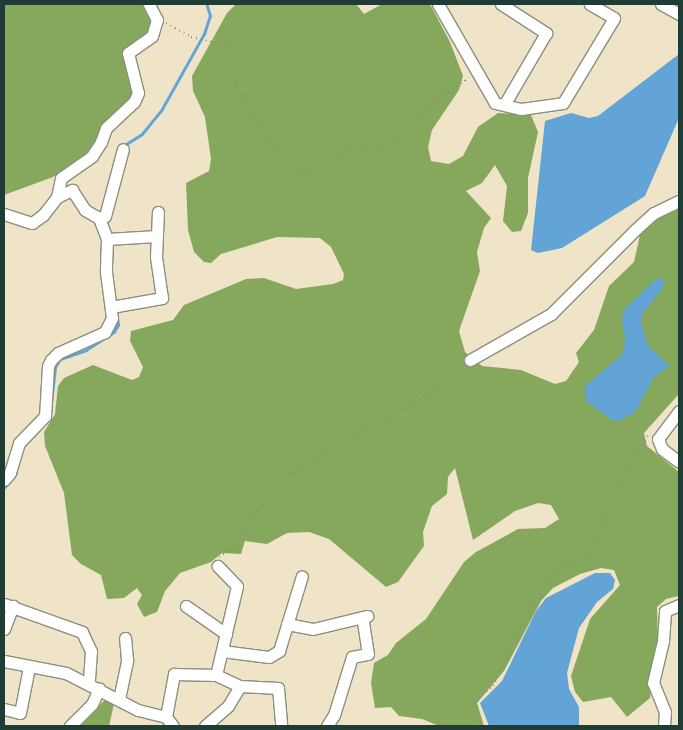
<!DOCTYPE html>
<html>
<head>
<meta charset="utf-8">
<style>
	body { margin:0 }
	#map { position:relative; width:683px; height:730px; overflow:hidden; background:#f0e4c8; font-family:"Gochi Hand",sans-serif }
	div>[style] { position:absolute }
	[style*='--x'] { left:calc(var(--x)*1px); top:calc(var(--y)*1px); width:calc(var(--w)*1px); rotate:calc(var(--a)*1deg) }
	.forest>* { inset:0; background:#85a85c }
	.water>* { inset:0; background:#61a4d5 }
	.stream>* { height:2.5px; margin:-1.25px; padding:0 1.25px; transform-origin:1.25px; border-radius:1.25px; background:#61a4d5 }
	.path>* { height:2px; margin-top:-1px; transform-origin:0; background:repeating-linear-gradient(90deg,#88907e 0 1px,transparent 0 5px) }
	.roads { filter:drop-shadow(1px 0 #88907e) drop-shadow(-1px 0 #88907e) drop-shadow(0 1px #88907e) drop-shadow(0 -1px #88907e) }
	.minor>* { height:11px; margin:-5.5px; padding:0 5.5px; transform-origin:5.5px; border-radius:5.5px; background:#fff }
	span { translate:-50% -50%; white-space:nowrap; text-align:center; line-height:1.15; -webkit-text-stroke:4px #f7f3e8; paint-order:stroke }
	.frame { position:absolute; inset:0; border:5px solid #1f3d34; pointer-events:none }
</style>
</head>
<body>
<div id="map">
	<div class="forest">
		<i style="clip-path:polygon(4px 4px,144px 4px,152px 26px,147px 37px,134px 43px,134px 87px,129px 100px,98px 140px,84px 155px,53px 177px,4px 195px)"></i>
		<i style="clip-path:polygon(236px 4px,356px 4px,364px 14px,382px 4px,430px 4px,450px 42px,463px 76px,459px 90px,432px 130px,428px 147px,431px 161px,449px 164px,463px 156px,478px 127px,498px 113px,531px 115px,538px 132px,528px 178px,528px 213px,521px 231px,512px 232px,503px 221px,507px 186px,495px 165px,482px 183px,466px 191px,491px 218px,484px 228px,477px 252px,480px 271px,459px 331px,465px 352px,482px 366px,521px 370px,555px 384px,566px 381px,579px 362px,576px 353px,594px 330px,609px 286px,634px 262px,640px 235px,665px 211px,679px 207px,679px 394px,644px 433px,647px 446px,679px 472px,679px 596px,666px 599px,657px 607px,658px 641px,650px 698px,627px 717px,611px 697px,583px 702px,575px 692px,571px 676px,590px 619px,620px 585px,614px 570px,601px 568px,580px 574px,553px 588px,541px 601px,504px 671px,477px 703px,484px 726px,439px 726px,422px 719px,399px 716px,391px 707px,375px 708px,371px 683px,374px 663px,388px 655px,396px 643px,426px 619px,464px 562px,476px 552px,518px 529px,545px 528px,559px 519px,551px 505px,538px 503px,515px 511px,473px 540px,455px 468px,448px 477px,447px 494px,432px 506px,423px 532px,424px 546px,398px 582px,386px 587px,329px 539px,309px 532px,287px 533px,267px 544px,245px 541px,241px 554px,222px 553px,211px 562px,180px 573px,165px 591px,157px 612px,144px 617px,137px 604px,142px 595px,137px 588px,124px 598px,107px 599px,101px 575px,81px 564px,72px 555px,64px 493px,45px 446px,44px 432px,55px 414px,58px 386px,64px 378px,93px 365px,132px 380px,139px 377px,143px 367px,130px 341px,131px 331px,173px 320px,184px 305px,246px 279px,264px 278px,296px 289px,333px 284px,343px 280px,344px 274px,331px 247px,320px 238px,277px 237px,221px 254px,211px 263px,204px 262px,194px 252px,188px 230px,186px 183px,209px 171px,211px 159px,205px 117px,193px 91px,192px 76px,227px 13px)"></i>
		<i style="clip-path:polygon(106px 699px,114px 704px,109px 726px,78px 726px)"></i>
	</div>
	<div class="water">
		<i style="clip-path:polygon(679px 54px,679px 118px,645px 196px,562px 248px,538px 253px,531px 250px,545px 121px,571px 113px,589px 118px,598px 116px)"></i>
		<i style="clip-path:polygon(657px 278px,664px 280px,662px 289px,642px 314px,641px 324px,649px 347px,670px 366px,654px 377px,635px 412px,620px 421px,612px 420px,586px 401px,586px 385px,622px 355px,625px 339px,622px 319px,624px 310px)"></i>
		<i style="clip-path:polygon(595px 573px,610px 573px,615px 580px,613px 589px,597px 602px,579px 628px,567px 673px,569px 689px,579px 707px,579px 726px,489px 726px,480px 703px,502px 681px,536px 611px,546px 598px)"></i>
	</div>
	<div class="stream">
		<i style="--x:123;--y:146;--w:22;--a:-32"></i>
		<i style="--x:142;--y:134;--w:32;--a:-51"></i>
		<i style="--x:162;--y:109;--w:86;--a:-60.8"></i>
		<i style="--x:204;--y:34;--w:19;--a:-72"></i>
		<i style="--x:210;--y:16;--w:10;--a:-107"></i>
		<i style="--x:50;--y:413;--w:46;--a:-83.8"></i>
		<i style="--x:55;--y:367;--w:9;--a:-58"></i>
		<i style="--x:60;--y:359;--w:28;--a:-19"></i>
		<i style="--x:86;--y:350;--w:33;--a:-33"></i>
		<i style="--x:114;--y:332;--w:8;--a:-60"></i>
		<i style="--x:118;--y:325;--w:17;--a:-97"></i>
		<i style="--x:4;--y:488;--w:19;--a:-51"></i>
	</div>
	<div class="path">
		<i style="--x:166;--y:23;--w:29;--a:29"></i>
		<i style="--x:191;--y:37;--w:44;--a:13.1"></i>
		<i style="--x:234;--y:47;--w:10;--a:66"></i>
		<i style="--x:238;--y:56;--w:29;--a:92"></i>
		<i style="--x:237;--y:85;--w:21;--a:65"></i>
		<i style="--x:246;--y:104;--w:45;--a:56"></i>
		<i style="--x:271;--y:141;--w:46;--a:47.6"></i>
		<i style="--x:302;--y:175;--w:45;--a:-30.5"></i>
		<i style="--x:341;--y:152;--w:36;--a:-5"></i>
		<i style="--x:377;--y:149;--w:16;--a:-22"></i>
		<i style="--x:392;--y:143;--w:76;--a:-42.3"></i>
		<i style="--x:448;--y:92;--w:25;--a:-34"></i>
		<i style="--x:219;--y:557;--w:22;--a:-36"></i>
		<i style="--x:237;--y:544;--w:37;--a:-59"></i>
		<i style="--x:256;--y:512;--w:43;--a:-49.7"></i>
		<i style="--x:284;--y:479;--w:37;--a:-35"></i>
		<i style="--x:314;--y:458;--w:136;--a:-29"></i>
		<i style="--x:433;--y:392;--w:40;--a:-39"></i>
		<i style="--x:481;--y:726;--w:27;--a:-105"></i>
		<i style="--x:474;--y:700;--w:24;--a:-36"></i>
		<i style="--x:493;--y:686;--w:53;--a:-65.4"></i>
		<i style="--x:515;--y:638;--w:81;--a:-59.6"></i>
		<i style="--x:556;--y:568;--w:32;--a:-14"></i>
		<i style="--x:587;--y:560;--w:98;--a:-67.1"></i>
		<i style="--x:625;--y:470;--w:45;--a:-56.7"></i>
	</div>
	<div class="roads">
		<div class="minor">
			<i style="--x:438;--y:4;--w:114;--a:60.1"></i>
			<i style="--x:495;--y:103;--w:27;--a:13"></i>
			<i style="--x:521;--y:109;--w:42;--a:-8.1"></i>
			<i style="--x:563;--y:103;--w:99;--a:-59"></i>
			<i style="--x:614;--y:18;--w:28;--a:-150"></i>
			<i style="--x:501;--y:4;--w:54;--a:32.8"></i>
			<i style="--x:546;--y:33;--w:83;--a:120.3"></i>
			<i style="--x:661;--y:4;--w:21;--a:29"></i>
			<i style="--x:57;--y:197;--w:19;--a:-78"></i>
			<i style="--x:61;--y:178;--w:38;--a:-35"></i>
			<i style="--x:92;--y:156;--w:17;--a:-57"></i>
			<i style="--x:101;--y:142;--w:15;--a:-70"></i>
			<i style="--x:106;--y:128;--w:38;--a:-43"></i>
			<i style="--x:134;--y:102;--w:10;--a:-66"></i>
			<i style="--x:138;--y:93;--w:41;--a:-104"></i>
			<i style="--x:128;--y:53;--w:29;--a:-35"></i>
			<i style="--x:152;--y:36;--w:17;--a:-73"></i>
			<i style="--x:157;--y:20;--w:18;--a:-117"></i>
			<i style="--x:4;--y:214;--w:29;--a:18"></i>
			<i style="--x:32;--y:223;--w:14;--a:-36"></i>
			<i style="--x:43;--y:215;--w:23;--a:-52"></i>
			<i style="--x:57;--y:197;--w:17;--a:-25"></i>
			<i style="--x:72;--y:190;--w:24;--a:57"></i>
			<i style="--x:85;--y:210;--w:16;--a:30"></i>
			<i style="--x:99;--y:218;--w:22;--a:69"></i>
			<i style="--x:107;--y:239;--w:33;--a:92"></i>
			<i style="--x:106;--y:272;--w:46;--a:82.6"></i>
			<i style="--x:112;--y:318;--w:16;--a:117"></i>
			<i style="--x:105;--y:332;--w:51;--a:155.9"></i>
			<i style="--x:58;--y:353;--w:10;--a:135"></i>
			<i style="--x:51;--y:360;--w:7;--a:117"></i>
			<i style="--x:48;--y:366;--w:50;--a:93.4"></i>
			<i style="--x:45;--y:416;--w:37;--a:134"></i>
			<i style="--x:19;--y:443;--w:31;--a:107"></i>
			<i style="--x:10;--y:473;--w:9;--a:131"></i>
			<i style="--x:99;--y:218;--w:6;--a:-18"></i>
			<i style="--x:105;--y:216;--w:69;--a:-75"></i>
			<i style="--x:107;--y:239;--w:50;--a:-3.4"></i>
			<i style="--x:111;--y:307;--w:52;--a:-10"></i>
			<i style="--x:162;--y:298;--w:41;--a:-98.3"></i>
			<i style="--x:156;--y:257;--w:45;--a:-87.5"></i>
			<i style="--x:470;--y:360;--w:93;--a:-29.6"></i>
			<i style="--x:551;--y:314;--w:120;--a:-45"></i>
			<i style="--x:636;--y:229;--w:24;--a:-42"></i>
			<i style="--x:654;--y:213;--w:28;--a:-26"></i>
			<i style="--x:679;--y:411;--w:35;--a:127"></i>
			<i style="--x:658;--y:439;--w:11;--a:68"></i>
			<i style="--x:662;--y:449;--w:21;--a:37"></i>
			<i style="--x:4;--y:604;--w:83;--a:19.7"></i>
			<i style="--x:82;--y:632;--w:21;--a:65"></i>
			<i style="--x:91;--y:651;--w:32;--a:94"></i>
			<i style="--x:186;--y:606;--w:49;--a:35"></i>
			<i style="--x:287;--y:624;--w:26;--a:11"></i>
			<i style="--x:313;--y:629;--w:56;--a:-13.5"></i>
			<i style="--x:4;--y:629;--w:25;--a:-69"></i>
			<i style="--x:222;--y:651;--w:47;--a:7.3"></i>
			<i style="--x:269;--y:657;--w:12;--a:-31"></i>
			<i style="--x:279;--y:651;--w:78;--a:-73"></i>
			<i style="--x:4;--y:661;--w:63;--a:11"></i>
			<i style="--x:66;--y:673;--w:81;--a:27.2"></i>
			<i style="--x:138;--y:710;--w:29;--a:14"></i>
			<i style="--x:166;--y:717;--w:11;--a:52"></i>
			<i style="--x:216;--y:675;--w:91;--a:-76.7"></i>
			<i style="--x:237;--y:586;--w:28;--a:-134"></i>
			<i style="--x:119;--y:699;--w:40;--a:-78"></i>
			<i style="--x:127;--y:660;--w:22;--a:-95"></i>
			<i style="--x:4;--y:709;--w:16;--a:14"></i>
			<i style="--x:20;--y:713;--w:47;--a:-78.9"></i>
			<i style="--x:166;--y:717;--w:44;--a:-79.5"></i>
			<i style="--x:174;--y:674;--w:42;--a:1.4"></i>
			<i style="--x:216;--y:675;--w:26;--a:25"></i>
			<i style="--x:240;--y:686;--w:38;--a:3"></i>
			<i style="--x:278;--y:688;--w:38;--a:85"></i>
			<i style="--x:70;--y:726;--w:31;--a:-45"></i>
			<i style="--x:92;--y:704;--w:17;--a:-65"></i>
			<i style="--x:205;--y:726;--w:30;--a:-41"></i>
			<i style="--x:228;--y:706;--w:23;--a:-59"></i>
			<i style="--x:327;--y:726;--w:13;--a:-58"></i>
			<i style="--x:334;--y:715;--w:61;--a:-72.8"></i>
			<i style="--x:352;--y:657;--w:16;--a:-11"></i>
			<i style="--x:368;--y:654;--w:37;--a:-99"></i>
			<i style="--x:664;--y:726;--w:14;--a:-86"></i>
			<i style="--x:665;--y:712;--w:31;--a:-112"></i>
			<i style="--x:653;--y:683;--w:43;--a:-76.6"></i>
			<i style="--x:663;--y:641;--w:30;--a:-86"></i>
			<i style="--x:665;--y:611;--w:15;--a:-23"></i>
		</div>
	</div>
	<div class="frame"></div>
</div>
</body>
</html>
